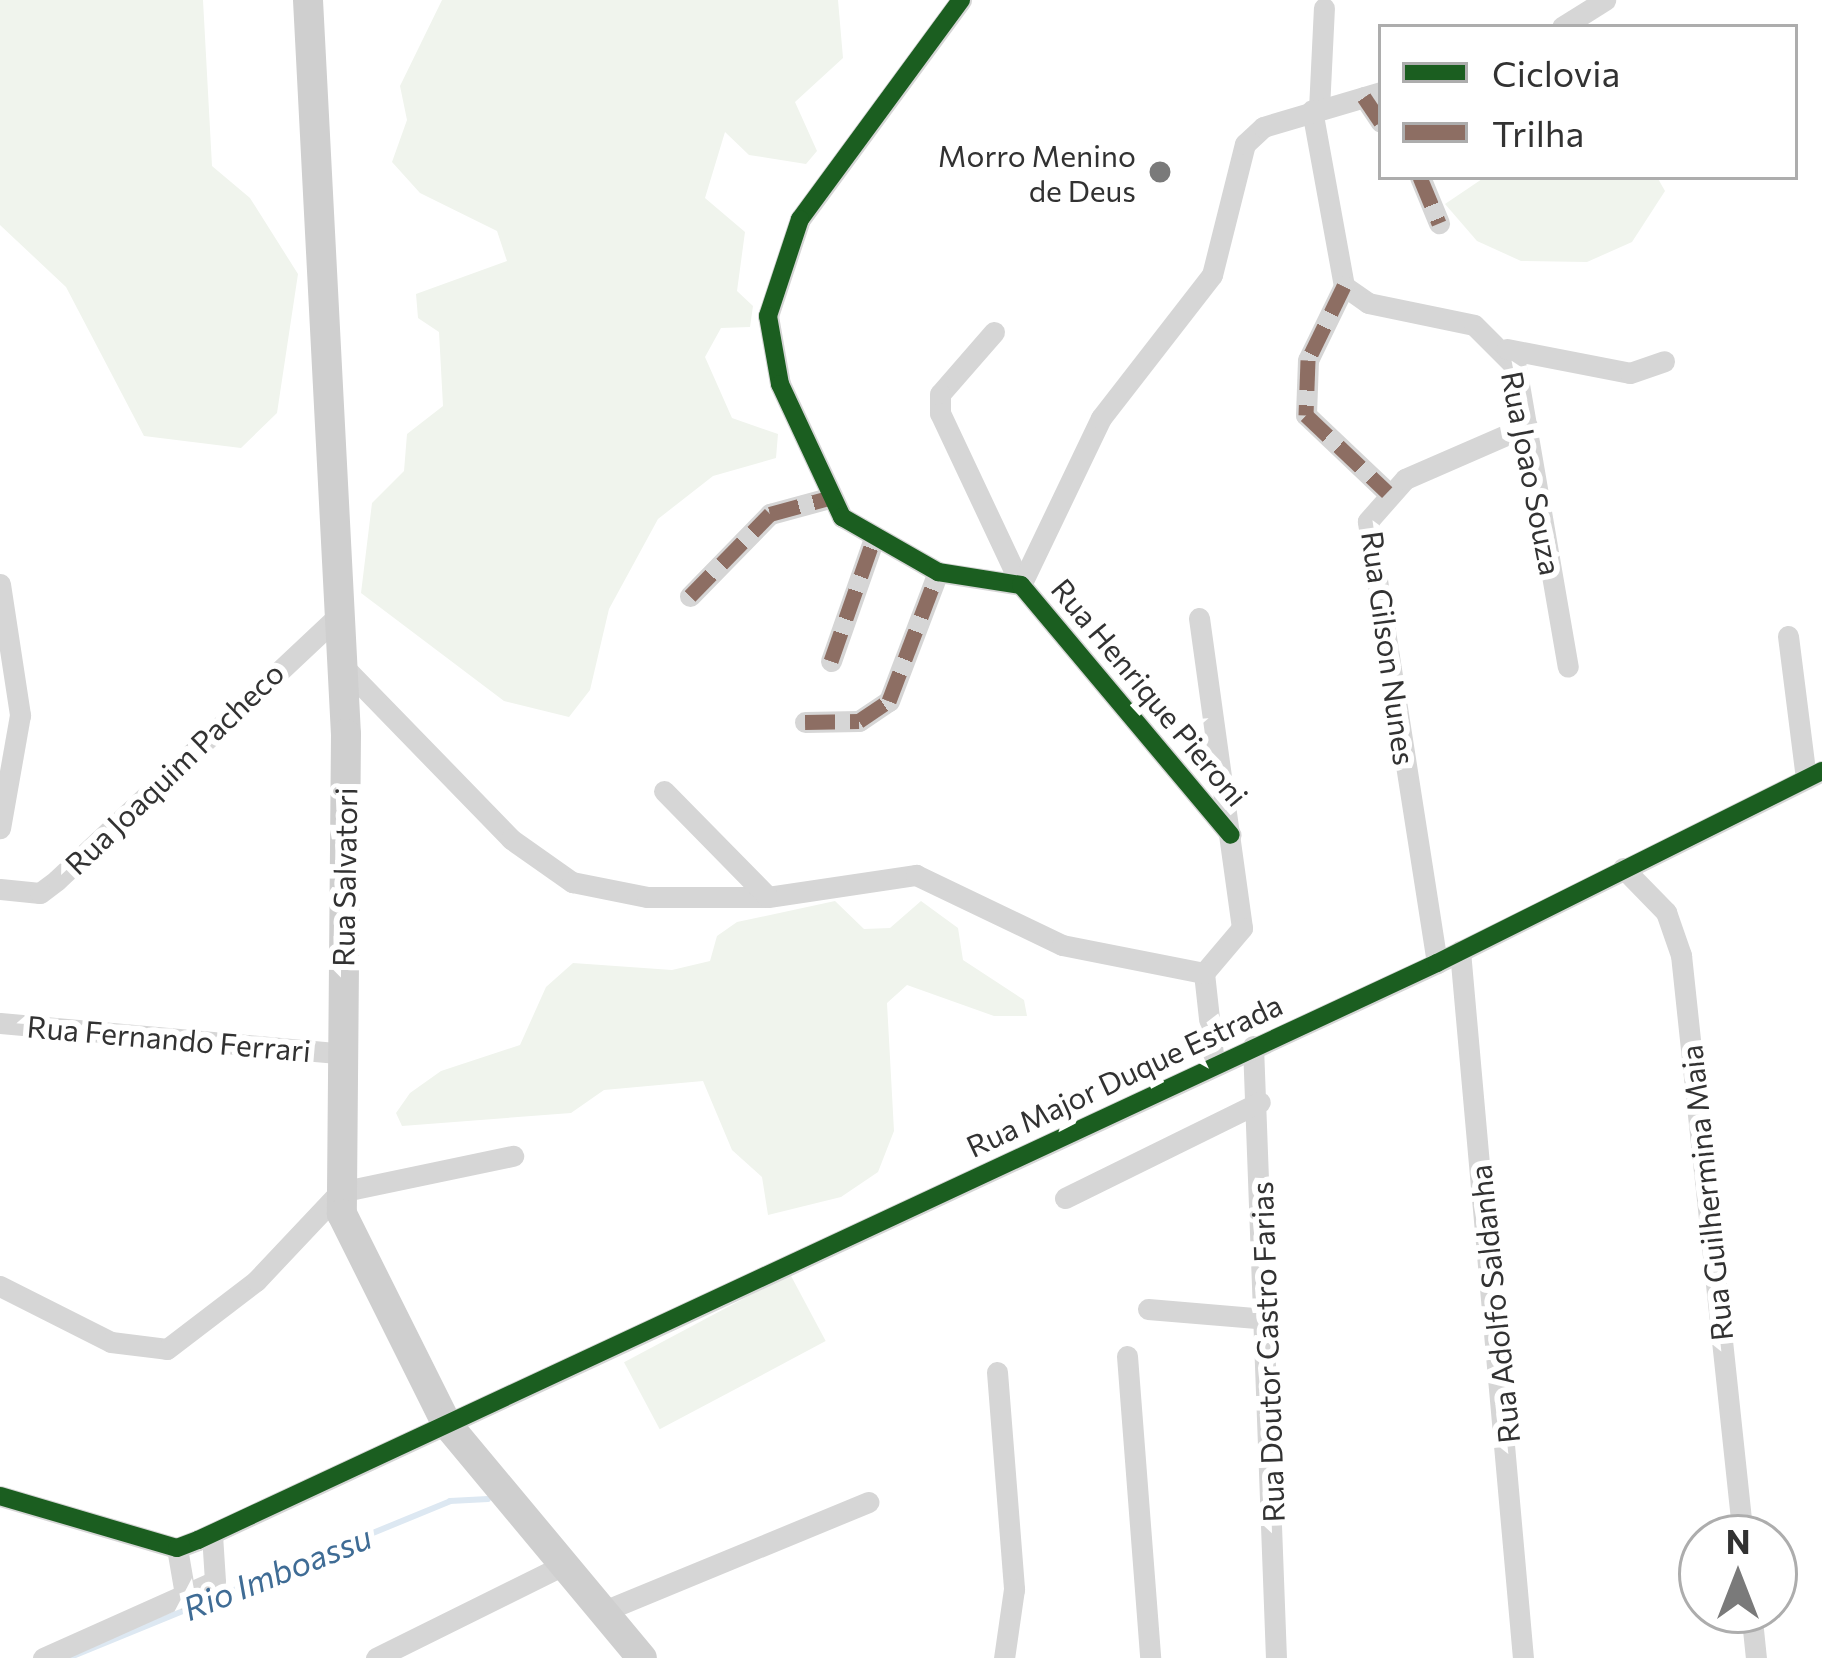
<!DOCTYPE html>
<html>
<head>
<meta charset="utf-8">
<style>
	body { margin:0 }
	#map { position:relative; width:1822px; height:1658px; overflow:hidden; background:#fff; font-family:Commissioner,sans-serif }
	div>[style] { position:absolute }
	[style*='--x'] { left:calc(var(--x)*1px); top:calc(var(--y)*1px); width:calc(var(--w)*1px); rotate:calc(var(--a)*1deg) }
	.green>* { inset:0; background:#f0f4ed; transform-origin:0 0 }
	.stream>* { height:6px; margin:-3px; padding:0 3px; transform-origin:3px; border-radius:3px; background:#dde8f2 }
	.street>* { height:21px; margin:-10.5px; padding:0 10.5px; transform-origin:10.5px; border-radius:10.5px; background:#d6d6d6 }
	.secondary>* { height:30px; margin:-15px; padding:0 15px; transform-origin:15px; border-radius:15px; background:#cfcfcf }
	.quiet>* { height:15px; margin-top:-7.5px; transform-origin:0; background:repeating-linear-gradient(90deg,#8d6e63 0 30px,transparent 0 45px) }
	.cycleway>* { height:18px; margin:-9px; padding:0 9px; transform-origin:9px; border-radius:9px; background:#1b5e20 }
	.dots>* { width:33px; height:33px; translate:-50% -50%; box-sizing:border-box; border:6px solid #fff; border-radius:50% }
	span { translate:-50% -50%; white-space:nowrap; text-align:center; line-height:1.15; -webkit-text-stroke:12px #fff; paint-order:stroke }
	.poi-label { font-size:30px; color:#323232 }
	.right { translate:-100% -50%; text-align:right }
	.street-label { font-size:30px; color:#323232 }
	.water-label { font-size:33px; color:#3f6c95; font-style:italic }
	.legend { position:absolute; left:1378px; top:24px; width:420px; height:156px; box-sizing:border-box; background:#fff; border:3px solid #adadad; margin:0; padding:15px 21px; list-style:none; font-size:36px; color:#323232 }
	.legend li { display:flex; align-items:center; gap:24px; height:60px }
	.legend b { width:60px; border:3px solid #adadad }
	.north { position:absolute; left:1678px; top:1514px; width:120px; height:120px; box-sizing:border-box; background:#fff; border:3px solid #adadad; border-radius:50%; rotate:0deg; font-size:33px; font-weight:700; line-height:48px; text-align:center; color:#323232 }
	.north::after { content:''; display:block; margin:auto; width:42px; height:54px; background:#7a7a7a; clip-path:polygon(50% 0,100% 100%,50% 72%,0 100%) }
</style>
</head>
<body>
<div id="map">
	<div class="green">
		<i style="clip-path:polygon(0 0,203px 0,212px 166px,250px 198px,298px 274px,277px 413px,241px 448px,144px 436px,66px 287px,0 225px)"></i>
		<i style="clip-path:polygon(442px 0,838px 0,843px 58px,795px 102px,817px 151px,806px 164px,749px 155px,725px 132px,705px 198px,745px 232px,737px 291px,753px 306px,750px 327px,721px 328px,705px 357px,732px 418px,778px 434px,776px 458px,713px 476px,658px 519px,609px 609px,590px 690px,569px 717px,504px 701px,361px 593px,372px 503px,404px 471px,407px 434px,443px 406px,439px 332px,418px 318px,416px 294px,507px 261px,497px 231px,420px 193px,392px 162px,407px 120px,400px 86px)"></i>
		<i style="clip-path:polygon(1485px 177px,1657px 177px,1665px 191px,1632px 242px,1587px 262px,1521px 261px,1477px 241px,1445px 204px)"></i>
		<i style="clip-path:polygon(835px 901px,864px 929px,890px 928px,921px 901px,958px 928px,963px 960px,1024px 1000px,1027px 1016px,994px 1016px,907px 985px,887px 1003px,894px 1131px,878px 1172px,841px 1197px,768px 1215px,762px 1177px,732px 1150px,703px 1081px,604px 1090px,571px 1113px,402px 1126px,396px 1113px,410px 1093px,441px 1071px,520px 1045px,546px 987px,573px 963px,672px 970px,710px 961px,717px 936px,737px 922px)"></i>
		<i style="left:790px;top:1274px;width:76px;height:188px;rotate:62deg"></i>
	</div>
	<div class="stream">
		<i style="--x:68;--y:1658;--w:413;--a:-22.3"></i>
		<i style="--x:450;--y:1501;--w:38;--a:-3"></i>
	</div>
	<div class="street">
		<i style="--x:961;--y:0;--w:272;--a:126.3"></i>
		<i style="--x:800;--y:219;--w:102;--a:108.3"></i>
		<i style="--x:768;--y:316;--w:69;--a:80"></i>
		<i style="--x:780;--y:384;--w:147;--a:65"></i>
		<i style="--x:842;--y:517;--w:111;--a:29.8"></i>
		<i style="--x:938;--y:572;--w:84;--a:8.9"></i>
		<i style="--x:1021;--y:585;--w:326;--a:50"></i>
		<i style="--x:1562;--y:27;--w:51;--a:-32.1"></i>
		<i style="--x:1364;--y:97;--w:30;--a:56"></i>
		<i style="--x:1319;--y:109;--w:101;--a:-87.2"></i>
		<i style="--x:1312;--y:110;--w:179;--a:79.7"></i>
		<i style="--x:1344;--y:286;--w:29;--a:35"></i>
		<i style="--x:1368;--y:303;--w:108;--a:11.7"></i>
		<i style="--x:1474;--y:325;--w:59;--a:45"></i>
		<i style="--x:1516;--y:367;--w:304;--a:80.2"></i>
		<i style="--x:1420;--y:177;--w:50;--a:67.6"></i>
		<i style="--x:1344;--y:286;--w:82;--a:115.9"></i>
		<i style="--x:1308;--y:360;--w:55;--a:92.1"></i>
		<i style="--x:1306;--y:415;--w:112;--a:43.5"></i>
		<i style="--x:994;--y:332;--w:82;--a:131.1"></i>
		<i style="--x:940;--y:394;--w:19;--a:90"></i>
		<i style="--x:940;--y:413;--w:190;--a:64.8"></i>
		<i style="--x:1507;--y:349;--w:125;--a:11"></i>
		<i style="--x:1630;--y:373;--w:36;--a:-19"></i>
		<i style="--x:0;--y:584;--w:133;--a:81.3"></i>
		<i style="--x:20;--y:715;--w:115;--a:100"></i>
		<i style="--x:1021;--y:585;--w:185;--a:-64.4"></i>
		<i style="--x:1101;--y:418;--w:181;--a:-52.2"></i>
		<i style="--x:1212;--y:275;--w:135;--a:-75.9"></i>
		<i style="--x:1245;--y:144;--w:25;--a:-43"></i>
		<i style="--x:1263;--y:127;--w:123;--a:-16.5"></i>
		<i style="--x:690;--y:596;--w:115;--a:-45.7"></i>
		<i style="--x:770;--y:514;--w:61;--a:-15.2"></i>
		<i style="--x:1199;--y:618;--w:313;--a:82.1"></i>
		<i style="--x:1242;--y:928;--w:59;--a:130.2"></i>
		<i style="--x:1204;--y:973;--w:91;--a:83.7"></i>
		<i style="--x:1788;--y:636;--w:144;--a:82.8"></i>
		<i style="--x:831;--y:661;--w:127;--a:-70.7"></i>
		<i style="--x:342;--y:665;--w:243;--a:45.8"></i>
		<i style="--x:511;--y:839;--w:75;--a:35.2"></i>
		<i style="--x:572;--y:882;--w:76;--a:11.3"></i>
		<i style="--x:647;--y:897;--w:121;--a:0"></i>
		<i style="--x:768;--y:897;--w:150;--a:-8.5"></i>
		<i style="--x:916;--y:875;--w:162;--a:25.6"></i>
		<i style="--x:1062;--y:945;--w:145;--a:11.2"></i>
		<i style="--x:805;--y:722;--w:54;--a:-1.1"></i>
		<i style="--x:859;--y:721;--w:36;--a:-34"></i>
		<i style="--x:889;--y:701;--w:138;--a:-69.2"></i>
		<i style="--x:664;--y:791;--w:148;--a:45.5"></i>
		<i style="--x:1623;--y:868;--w:62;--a:45.7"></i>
		<i style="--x:1666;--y:912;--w:46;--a:70.8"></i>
		<i style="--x:1681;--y:955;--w:586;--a:83.93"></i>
		<i style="--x:0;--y:889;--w:40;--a:5.7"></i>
		<i style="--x:40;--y:893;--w:21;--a:-37"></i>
		<i style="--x:57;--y:880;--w:386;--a:-43.2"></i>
		<i style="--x:1460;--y:951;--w:710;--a:84.91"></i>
		<i style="--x:1437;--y:963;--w:447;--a:-98.9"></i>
		<i style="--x:1368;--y:521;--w:56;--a:-48.6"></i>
		<i style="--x:1405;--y:479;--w:133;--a:-23.5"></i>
		<i style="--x:0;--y:1023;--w:339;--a:5.1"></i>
		<i style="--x:1253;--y:1046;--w:612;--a:87.85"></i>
		<i style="--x:1065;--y:1198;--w:217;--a:-26.2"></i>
		<i style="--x:0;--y:1286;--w:124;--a:26.8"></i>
		<i style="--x:111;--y:1342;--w:56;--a:7.1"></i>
		<i style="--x:167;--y:1349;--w:112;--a:-37.4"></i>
		<i style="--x:256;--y:1281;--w:122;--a:-46.7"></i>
		<i style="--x:340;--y:1192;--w:177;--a:-11.8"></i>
		<i style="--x:1148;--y:1309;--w:118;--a:4.8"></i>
		<i style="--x:1127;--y:1356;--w:303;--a:85.6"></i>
		<i style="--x:997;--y:1372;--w:218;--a:85.5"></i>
		<i style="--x:1014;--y:1589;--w:70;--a:98.2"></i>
		<i style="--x:0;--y:1496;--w:184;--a:16.4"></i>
		<i style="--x:177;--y:1548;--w:22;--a:-21"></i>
		<i style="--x:198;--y:1540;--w:1367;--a:-24.97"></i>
		<i style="--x:1437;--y:963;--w:430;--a:-26.5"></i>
		<i style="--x:177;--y:1548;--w:53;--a:80.2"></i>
		<i style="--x:1751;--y:1610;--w:48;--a:84.1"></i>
		<i style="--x:604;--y:1611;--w:286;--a:-22.4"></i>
		<i style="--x:43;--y:1658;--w:188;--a:-24.1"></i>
		<i style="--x:215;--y:1581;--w:47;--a:-93.7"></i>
		<i style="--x:376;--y:1658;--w:213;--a:-26.4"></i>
	</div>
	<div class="secondary">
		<i style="--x:308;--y:0;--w:735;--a:87.04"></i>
		<i style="--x:346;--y:734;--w:480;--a:90.5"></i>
		<i style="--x:342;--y:1214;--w:233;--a:63.5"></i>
		<i style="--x:446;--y:1423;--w:306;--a:50.2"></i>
	</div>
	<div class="quiet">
		<i style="--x:1364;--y:97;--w:30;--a:56"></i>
		<i style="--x:1420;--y:177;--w:50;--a:67.6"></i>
		<i style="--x:1344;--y:286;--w:82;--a:115.9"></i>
		<i style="--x:1308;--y:360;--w:55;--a:92.1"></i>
		<i style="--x:1306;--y:415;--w:112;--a:43.5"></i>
		<i style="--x:690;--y:596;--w:115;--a:-45.7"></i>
		<i style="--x:770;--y:514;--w:61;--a:-15.2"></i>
		<i style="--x:831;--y:661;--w:127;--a:-70.7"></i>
		<i style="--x:805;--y:722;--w:54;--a:-1.1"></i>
		<i style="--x:859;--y:721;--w:36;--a:-34"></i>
		<i style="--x:889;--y:701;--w:138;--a:-69.2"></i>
	</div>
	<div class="cycleway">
		<i style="--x:961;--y:0;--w:272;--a:126.3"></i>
		<i style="--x:800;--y:219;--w:102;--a:108.3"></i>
		<i style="--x:768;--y:316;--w:69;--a:80"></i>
		<i style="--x:780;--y:384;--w:147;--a:65"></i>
		<i style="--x:842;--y:517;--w:111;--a:29.8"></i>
		<i style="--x:938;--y:572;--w:84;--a:8.9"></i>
		<i style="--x:1021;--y:585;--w:326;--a:50"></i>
		<i style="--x:0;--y:1496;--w:184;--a:16.4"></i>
		<i style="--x:177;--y:1548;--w:22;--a:-21"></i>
		<i style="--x:198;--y:1540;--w:1367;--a:-24.97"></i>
		<i style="--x:1437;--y:963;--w:430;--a:-26.5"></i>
	</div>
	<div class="dots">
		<i style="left:1160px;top:172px;background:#7a7a7a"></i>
	</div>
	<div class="poi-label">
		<span class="right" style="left:1136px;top:172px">Morro Menino<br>de Deus</span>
	</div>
	<div class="street-label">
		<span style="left:1532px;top:473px;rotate:79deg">Rua Joao Souza</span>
		<span style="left:1389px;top:648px;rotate:82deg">Rua Gilson Nunes</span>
		<span style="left:1150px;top:692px;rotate:50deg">Rua Henrique Pieroni</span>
		<span style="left:174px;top:768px;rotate:-44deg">Rua Joaquim Pacheco</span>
		<span style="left:344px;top:877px;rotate:-89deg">Rua Salvatori</span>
		<span style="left:169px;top:1038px;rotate:5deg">Rua Fernando Ferrari</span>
		<span style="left:1124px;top:1075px;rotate:-25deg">Rua Major Duque Estrada</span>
		<span style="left:1706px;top:1193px;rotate:-96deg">Rua Guilhermina Maia</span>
		<span style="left:1494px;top:1304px;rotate:-96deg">Rua Adolfo Saldanha</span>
		<span style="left:1267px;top:1352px;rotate:-92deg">Rua Doutor Castro Farias</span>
	</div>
	<div class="water-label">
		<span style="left:277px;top:1572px;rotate:-22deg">Rio Imboassu</span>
	</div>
	<ul class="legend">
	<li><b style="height:15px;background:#1b5e20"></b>Ciclovia</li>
	<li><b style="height:15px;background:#8d6e63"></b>Trilha</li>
	</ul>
	<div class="north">N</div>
</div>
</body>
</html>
